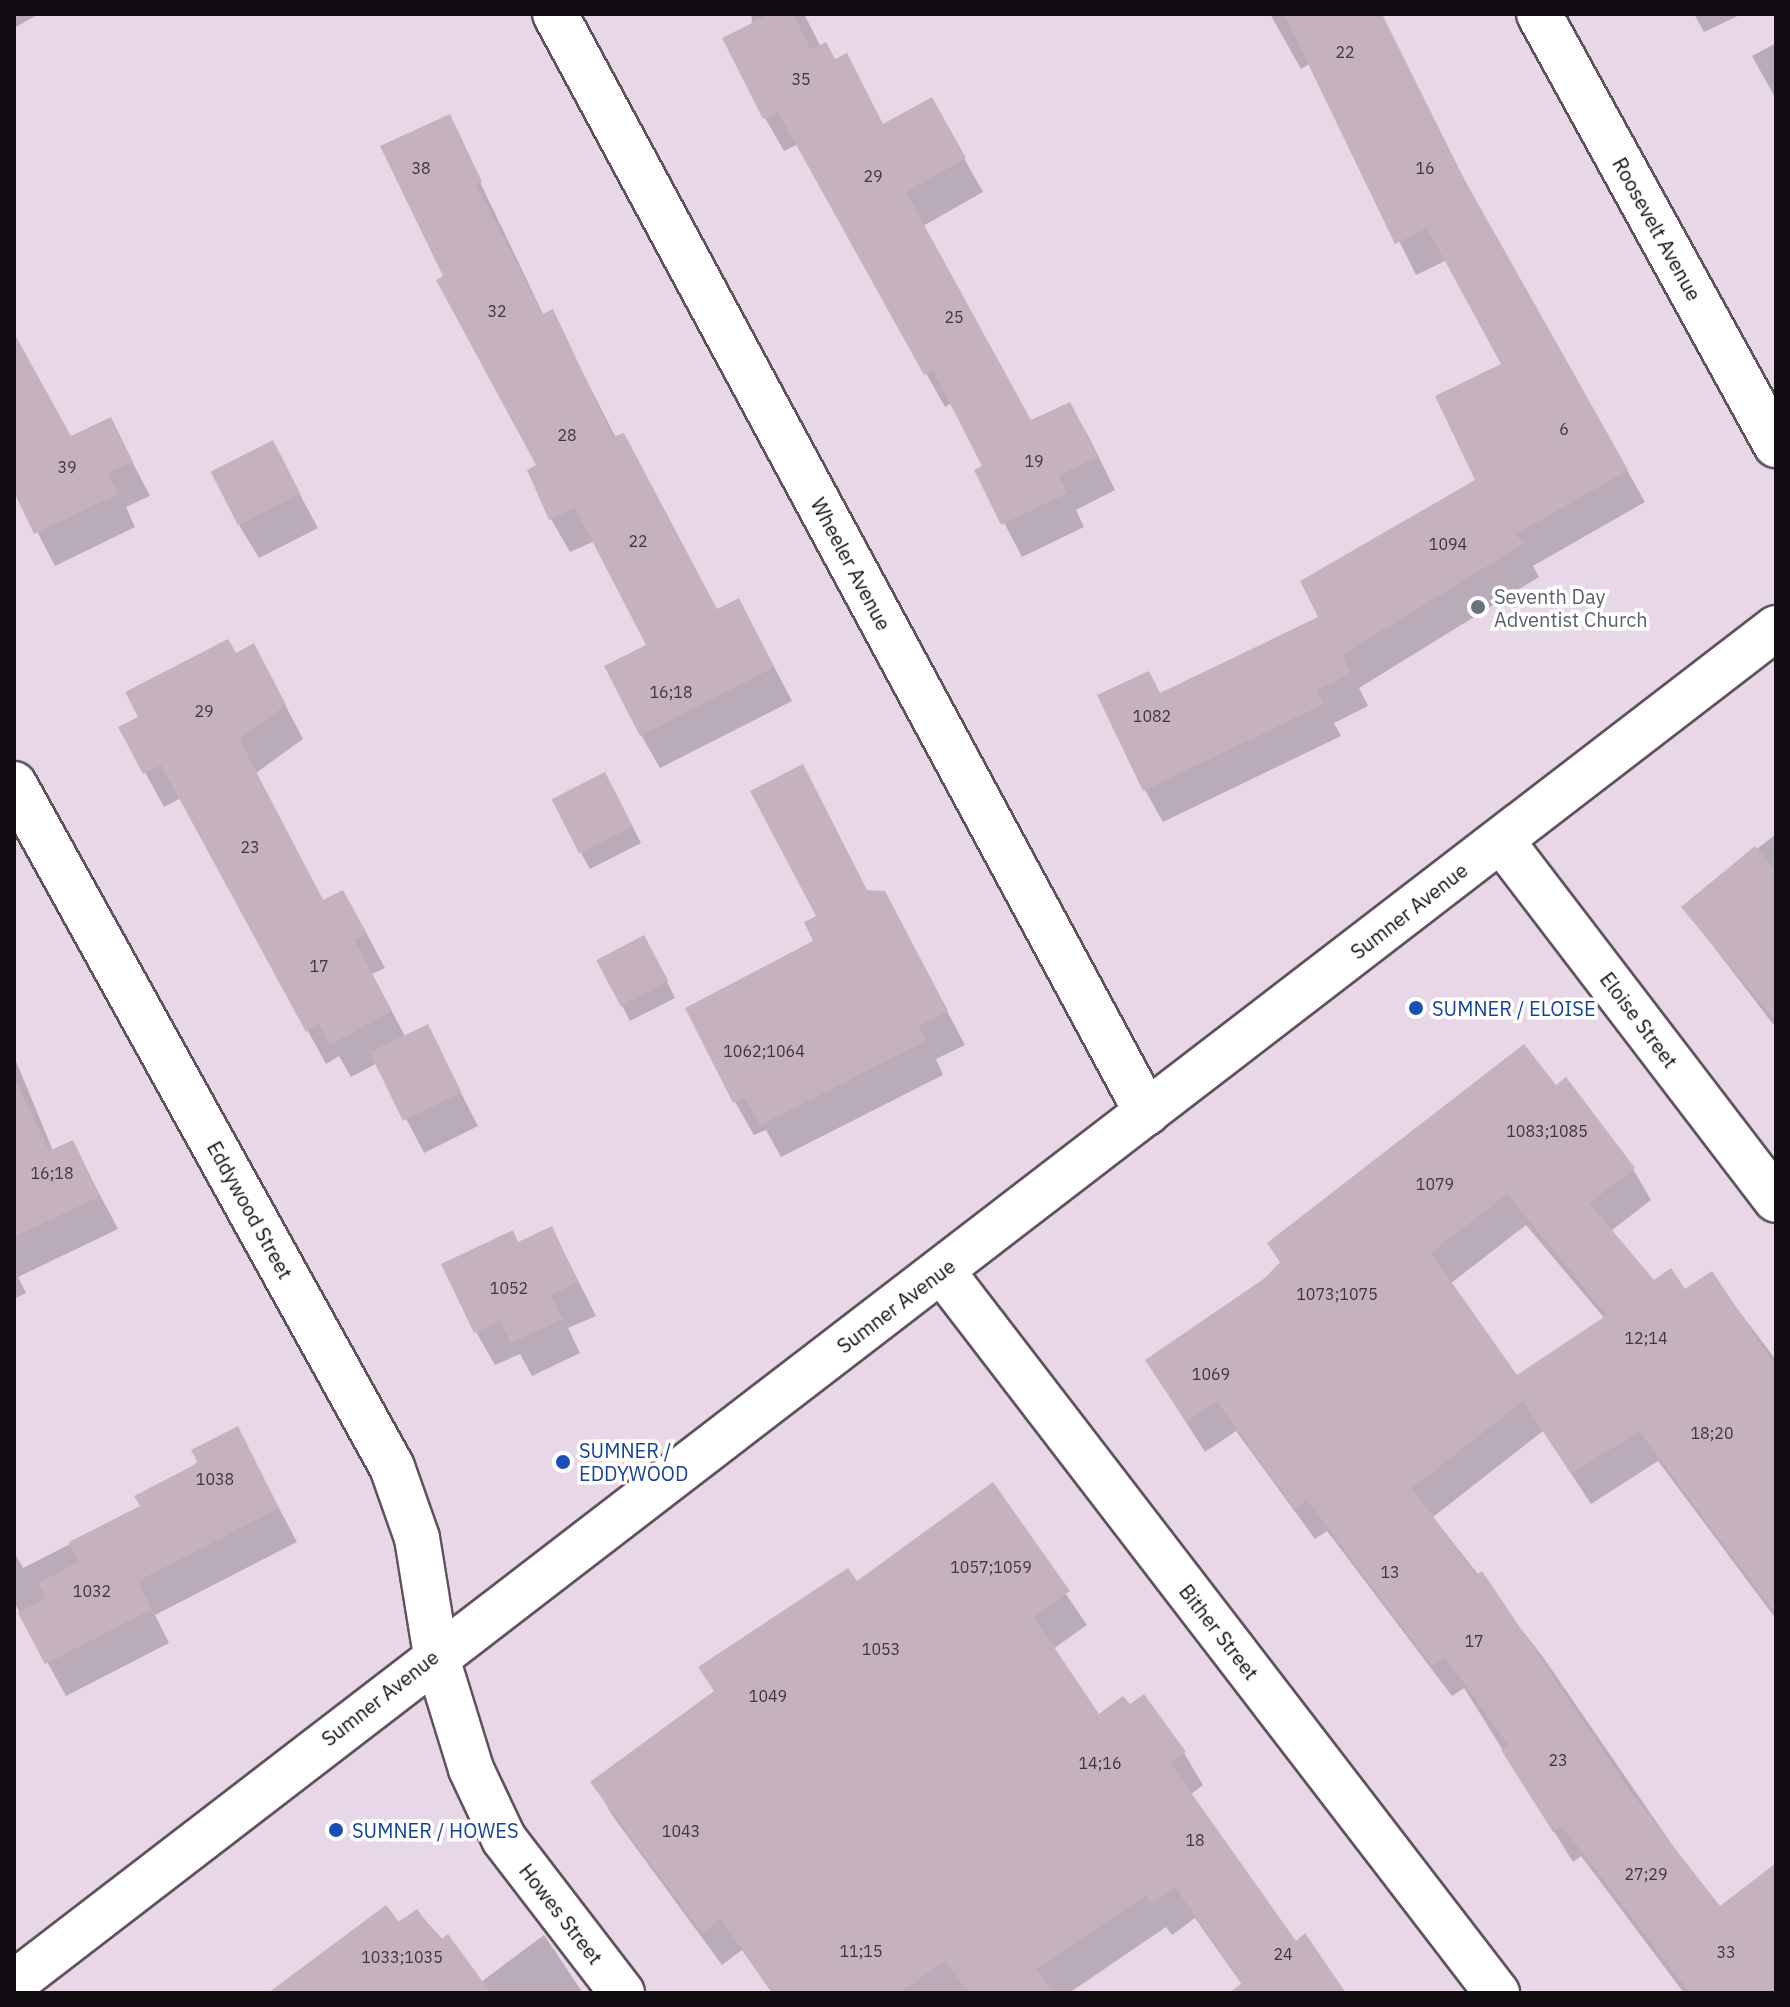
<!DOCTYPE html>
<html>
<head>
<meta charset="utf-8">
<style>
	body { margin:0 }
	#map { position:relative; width:1790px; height:2007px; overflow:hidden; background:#e8d8e7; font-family:"IBM Plex Sans",sans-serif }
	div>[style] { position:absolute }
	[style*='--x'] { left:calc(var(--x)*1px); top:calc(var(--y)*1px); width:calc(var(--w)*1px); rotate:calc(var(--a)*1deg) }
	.shadow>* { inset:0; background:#0003 }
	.building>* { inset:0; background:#c6b2bd; transform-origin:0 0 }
	.roads { filter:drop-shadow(2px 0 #60525f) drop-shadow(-2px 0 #60525f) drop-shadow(0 2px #60525f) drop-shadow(0 -2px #60525f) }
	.minor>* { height:44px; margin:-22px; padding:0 22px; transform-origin:22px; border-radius:22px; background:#fff }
	.tertiary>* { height:44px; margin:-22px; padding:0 22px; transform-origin:22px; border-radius:22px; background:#fff }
	.primary>* { height:44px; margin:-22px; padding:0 22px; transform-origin:22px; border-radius:22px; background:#fff }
	.dots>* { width:22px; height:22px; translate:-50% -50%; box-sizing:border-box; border:4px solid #fff; border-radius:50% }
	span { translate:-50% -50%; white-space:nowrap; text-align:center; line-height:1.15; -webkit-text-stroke:7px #fff; paint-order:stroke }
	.number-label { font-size:16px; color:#3e363c }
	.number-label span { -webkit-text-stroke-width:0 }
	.street-label { font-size:20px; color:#110c11 }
	.worship-label { font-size:20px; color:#5b616d }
	.left { translate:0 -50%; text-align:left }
	.transit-label { font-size:20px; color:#164399 }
	.frame { position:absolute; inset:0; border:16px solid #110c11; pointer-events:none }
</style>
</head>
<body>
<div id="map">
	<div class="shadow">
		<i style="clip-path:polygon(14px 14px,39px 14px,14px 28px)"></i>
		<i style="clip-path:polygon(751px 14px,804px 14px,821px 47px,884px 126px,931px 100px,983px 192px,923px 226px,1031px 423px,1069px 404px,1089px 437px,1115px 490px,1076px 510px,1084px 527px,1022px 557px,977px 471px,985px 466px,952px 403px,945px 407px,798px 144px,784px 151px,765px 118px)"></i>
		<i style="clip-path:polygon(1270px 14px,1381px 14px,1480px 211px,1645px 502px,1533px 566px,1539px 577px,1359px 688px,1368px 706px,1334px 723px,1341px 736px,1163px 822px,1145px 790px,1160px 695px,1320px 618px,1478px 481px,1504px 365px,1447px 260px,1416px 275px,1311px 63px,1301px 69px)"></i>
		<i style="clip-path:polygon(1694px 14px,1742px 14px,1704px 32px)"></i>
		<i style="clip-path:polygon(1776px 43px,1776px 99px,1752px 56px)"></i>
		<i style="clip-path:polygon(449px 117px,544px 316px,552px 312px,616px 438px,718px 611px,757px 634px,792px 701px,660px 768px,641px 735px,648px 646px,595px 541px,570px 552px,551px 519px,539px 465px,446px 277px)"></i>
		<i style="clip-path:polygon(14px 337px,71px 438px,110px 419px,150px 496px,126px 507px,135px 527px,55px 566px,14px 487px)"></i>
		<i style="clip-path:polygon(272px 443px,318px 528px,259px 558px,239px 525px)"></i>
		<i style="clip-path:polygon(254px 645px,303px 739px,256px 773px,324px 902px,362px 925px,385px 968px,372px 974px,406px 1038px,427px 1027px,478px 1126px,424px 1153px,377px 1063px,351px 1077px,339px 1056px,326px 1064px,181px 798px,164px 807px,121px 728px)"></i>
		<i style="clip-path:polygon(614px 791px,641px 843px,590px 869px,581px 853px)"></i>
		<i style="clip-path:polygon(1776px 834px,1776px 1028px,1683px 907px)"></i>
		<i style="clip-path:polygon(868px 892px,884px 893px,965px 1045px,936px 1059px,943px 1075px,781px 1157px,766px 1130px,754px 1135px,735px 1102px,816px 941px)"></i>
		<i style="clip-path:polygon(653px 954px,675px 998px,630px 1021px,598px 960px)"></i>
		<i style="clip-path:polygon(14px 1056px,53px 1151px,72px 1142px,118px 1229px,18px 1277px,26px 1293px,14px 1299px)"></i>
		<i style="clip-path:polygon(evenodd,1556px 1088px,1633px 1169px,1651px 1200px,1611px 1231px,1653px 1283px,1685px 1292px,1711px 1274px,1776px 1360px,1776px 1619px,1658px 1461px,1591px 1504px,1543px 1431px,1433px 1517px,1543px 1657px,1774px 1993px,1684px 1993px,1581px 1856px,1573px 1862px,1464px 1688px,1452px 1696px,1327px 1531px,1315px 1539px,1236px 1431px,1205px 1452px,1147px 1361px,1267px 1280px,1281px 1264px,1269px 1244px,1556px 1088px,1526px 1225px,1605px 1319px,1516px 1378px,1450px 1284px,1526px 1225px)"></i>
		<i style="clip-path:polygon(552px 1229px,596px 1316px,568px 1328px,580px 1353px,532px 1376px,520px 1354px,495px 1365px,476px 1332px,512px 1232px,519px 1244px)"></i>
		<i style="clip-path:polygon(237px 1429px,297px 1542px,155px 1615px,169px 1643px,66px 1696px,14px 1602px,14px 1552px,23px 1568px,143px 1507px)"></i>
		<i style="clip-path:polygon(992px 1485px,1087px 1625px,1053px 1649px,1098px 1716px,1184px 1753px,1203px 1785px,1190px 1795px,1296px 1944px,1341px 1993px,1248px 1993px,1195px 1918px,1172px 1935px,1166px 1927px,1069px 1993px,772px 1993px,742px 1950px,722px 1965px,612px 1815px,593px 1782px)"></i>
		<i style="clip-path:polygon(417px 1911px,481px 1982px,544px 1935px,583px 1993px,271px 1993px)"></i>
	</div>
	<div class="building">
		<i style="clip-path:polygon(770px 14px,793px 14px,811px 50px,826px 42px,835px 59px,847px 53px,883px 124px,932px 97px,966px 158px,906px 192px,1031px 420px,1070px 402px,1098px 456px,1059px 476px,1067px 493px,1001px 525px,974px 470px,982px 466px,933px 370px,924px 375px,778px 112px,763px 119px,722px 38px)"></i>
		<i style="clip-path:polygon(1284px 14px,1382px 14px,1463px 177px,1628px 470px,1516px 534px,1523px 544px,1342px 655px,1351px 673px,1317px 690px,1324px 704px,1143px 791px,1097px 695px,1149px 671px,1160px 693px,1318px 617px,1300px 581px,1475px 480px,1435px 396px,1501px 364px,1427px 228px,1395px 244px)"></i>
		<i style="clip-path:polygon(450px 114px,482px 182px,476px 185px,543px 314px,553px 309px,613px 437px,624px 433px,717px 609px,739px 598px,774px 667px,640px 736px,604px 666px,646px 645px,575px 508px,549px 520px,527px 470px,536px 465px,436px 280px,443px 276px,380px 146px)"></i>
		<i style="clip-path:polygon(14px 333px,71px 436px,111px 417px,133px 462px,108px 473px,118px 494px,34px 534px,14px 492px)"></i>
		<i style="left:273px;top:440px;width:60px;height:70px;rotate:63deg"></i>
		<i style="clip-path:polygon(228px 639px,236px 653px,254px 643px,286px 705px,239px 739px,323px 900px,343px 890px,367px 934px,354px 940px,392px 1011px,330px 1045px,319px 1024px,306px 1032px,161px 765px,143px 774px,118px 727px,138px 717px,125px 692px)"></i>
		<i style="clip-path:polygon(803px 764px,867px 890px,885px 891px,948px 1011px,918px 1026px,926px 1041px,760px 1125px,745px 1098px,733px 1103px,685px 1008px,813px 941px,804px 922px,816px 916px,750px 791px)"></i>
		<i style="left:605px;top:772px;width:61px;height:60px;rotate:63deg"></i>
		<i style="clip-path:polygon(1755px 846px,1776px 871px,1776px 1021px,1681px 907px)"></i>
		<i style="left:644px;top:935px;width:52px;height:54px;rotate:62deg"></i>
		<i style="left:428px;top:1024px;width:76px;height:65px;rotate:64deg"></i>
		<i style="clip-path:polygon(evenodd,1524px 1044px,1556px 1085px,1566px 1077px,1635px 1168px,1589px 1203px,1654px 1280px,1671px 1268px,1685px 1289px,1712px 1271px,1776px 1367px,1776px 1615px,1639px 1431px,1571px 1474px,1523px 1401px,1412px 1488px,1476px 1575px,1482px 1571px,1630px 1791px,1720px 1906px,1776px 1863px,1776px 1993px,1690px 1993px,1562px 1826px,1553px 1832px,1501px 1750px,1508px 1745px,1445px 1657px,1432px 1666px,1307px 1500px,1295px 1509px,1217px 1401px,1186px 1422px,1145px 1360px,1265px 1278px,1280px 1262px,1267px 1243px,1524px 1044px,1507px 1194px,1607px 1315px,1517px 1375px,1431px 1253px,1507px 1194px)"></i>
		<i style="clip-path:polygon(14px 1077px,49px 1151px,73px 1140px,100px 1196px,14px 1237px)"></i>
		<i style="clip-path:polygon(552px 1226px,578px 1282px,551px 1295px,563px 1319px,511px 1343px,501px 1321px,474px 1333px,441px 1264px,513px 1230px,518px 1242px)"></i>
		<i style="clip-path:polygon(238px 1426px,279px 1508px,138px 1581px,152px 1609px,45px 1664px,18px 1613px,46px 1598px,38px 1583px,79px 1562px,69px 1542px,140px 1506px,134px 1496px,198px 1463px,191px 1450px)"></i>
		<i style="clip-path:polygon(993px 1482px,1070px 1591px,1034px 1617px,1099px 1714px,1123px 1696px,1130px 1704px,1144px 1694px,1186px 1752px,1170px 1763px,1296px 1941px,1305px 1933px,1346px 1993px,1229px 1993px,1242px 1983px,1175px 1887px,1152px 1904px,1146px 1895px,1036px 1970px,1054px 1993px,969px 1993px,945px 1961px,899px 1993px,773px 1993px,721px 1919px,702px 1933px,590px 1782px,714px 1691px,698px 1667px,848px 1568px,857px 1581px)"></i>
		<i style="clip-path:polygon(386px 1905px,399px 1922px,417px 1909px,440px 1940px,448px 1934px,491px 1993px,268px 1993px)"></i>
	</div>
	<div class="roads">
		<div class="minor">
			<i style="--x:555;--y:14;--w:1248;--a:61.69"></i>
			<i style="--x:14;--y:784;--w:781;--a:61.04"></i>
			<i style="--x:392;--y:1467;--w:75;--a:70.6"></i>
			<i style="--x:417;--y:1538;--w:119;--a:80.8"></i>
			<i style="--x:436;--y:1655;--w:119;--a:72.9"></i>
			<i style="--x:471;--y:1769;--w:77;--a:64.8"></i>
			<i style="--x:504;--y:1839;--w:194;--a:52.5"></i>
			<i style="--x:1501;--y:840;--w:453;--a:52.6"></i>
			<i style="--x:942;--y:1271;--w:911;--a:52.45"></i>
		</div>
		<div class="tertiary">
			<i style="--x:1539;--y:14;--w:492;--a:61.2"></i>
		</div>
		<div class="primary">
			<i style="--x:14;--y:1983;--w:2223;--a:-37.56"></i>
		</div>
	</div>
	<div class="dots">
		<i style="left:1478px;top:607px;background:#6b7280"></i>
		<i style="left:1416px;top:1008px;background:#1a4fb4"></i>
		<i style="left:563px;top:1462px;background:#1a4fb4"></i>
		<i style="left:336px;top:1830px;background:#1a4fb4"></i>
	</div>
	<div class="number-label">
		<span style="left:1345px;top:52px">22</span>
		<span style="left:801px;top:79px">35</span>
		<span style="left:421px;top:168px">38</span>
		<span style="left:1425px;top:168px">16</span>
		<span style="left:873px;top:176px">29</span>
		<span style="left:497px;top:311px">32</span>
		<span style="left:954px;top:317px">25</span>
		<span style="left:1564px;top:429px">6</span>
		<span style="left:567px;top:435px">28</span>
		<span style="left:1034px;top:461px">19</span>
		<span style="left:67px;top:467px">39</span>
		<span style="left:638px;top:541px">22</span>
		<span style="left:1448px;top:544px">1094</span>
		<span style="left:671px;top:692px">16;18</span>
		<span style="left:204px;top:711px">29</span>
		<span style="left:1152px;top:716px">1082</span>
		<span style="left:250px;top:847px">23</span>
		<span style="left:319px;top:966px">17</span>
		<span style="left:764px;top:1051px">1062;1064</span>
		<span style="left:1547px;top:1131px">1083;1085</span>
		<span style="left:52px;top:1173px">16;18</span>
		<span style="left:1435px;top:1184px">1079</span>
		<span style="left:509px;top:1288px">1052</span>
		<span style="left:1337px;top:1294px">1073;1075</span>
		<span style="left:1646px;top:1338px">12;14</span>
		<span style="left:1211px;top:1374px">1069</span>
		<span style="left:1712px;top:1433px">18;20</span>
		<span style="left:215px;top:1479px">1038</span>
		<span style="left:991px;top:1567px">1057;1059</span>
		<span style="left:1390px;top:1572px">13</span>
		<span style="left:92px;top:1591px">1032</span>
		<span style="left:1474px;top:1641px">17</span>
		<span style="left:881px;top:1649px">1053</span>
		<span style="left:768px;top:1696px">1049</span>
		<span style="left:1558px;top:1760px">23</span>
		<span style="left:1100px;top:1763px">14;16</span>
		<span style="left:681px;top:1831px">1043</span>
		<span style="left:1195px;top:1840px">18</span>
		<span style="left:1646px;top:1874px">27;29</span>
		<span style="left:861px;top:1951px">11;15</span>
		<span style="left:1726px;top:1952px">33</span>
		<span style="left:1283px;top:1954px">24</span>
		<span style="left:402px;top:1957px">1033;1035</span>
	</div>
	<div class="street-label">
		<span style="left:1657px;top:229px;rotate:61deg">Roosevelt Avenue</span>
		<span style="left:851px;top:564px;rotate:62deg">Wheeler Avenue</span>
		<span style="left:1409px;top:911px;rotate:-38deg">Sumner Avenue</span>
		<span style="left:1639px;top:1020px;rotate:53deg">Eloise Street</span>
		<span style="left:250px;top:1210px;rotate:61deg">Eddywood Street</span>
		<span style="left:896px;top:1306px;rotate:-37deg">Sumner Avenue</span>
		<span style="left:1219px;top:1632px;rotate:52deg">Bither Street</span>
		<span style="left:380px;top:1698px;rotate:-38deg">Sumner Avenue</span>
		<span style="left:561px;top:1914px;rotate:52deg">Howes Street</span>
	</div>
	<div class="worship-label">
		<span class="left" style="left:1494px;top:608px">Seventh Day<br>Adventist Church</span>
	</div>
	<div class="transit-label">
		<span class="left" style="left:1432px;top:1008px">SUMNER / ELOISE</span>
		<span class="left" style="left:579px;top:1462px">SUMNER /<br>EDDYWOOD</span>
		<span class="left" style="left:352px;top:1830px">SUMNER / HOWES</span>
	</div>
	<div class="frame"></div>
</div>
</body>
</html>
